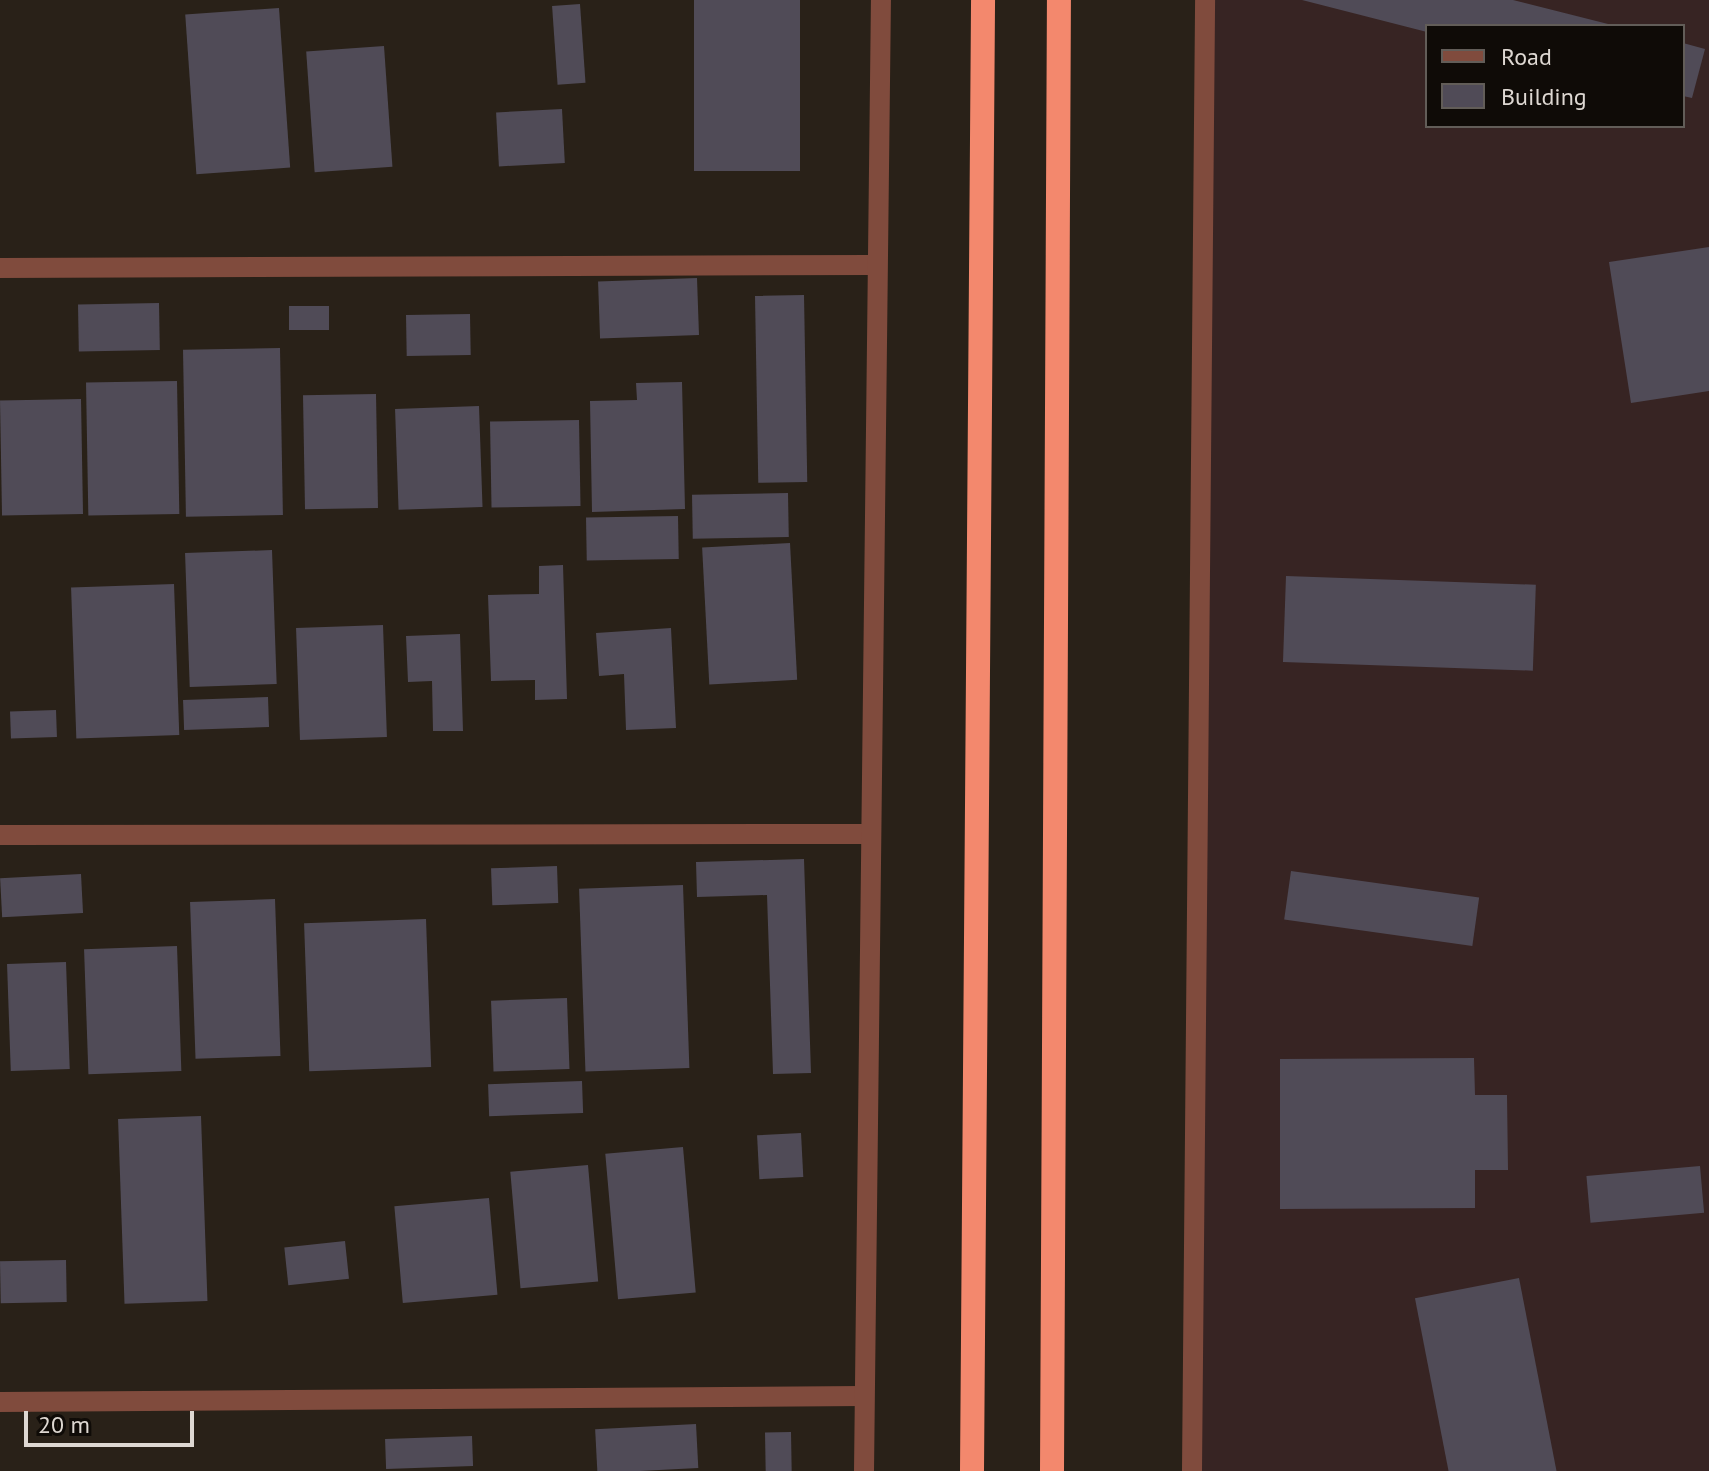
<!DOCTYPE html>
<html>
<head>
<meta charset="utf-8">
<style>
	body { margin:0 }
	#map { position:relative; width:1709px; height:1471px; overflow:hidden; background:#292118; font-family:"PT Sans",sans-serif }
	div>[style] { position:absolute }
	[style*='--x'] { left:calc(var(--x)*1px); top:calc(var(--y)*1px); width:calc(var(--w)*1px); rotate:calc(var(--a)*1deg) }
	.commercial>* { inset:0; background:#372423 }
	.building>* { inset:0; background:#504b57; transform-origin:0 0 }
	.minor>* { height:20px; margin:-10px; padding:0 10px; transform-origin:10px; border-radius:10px; background:#804b3d }
	.highway>* { height:24px; margin:-12px; padding:0 12px; transform-origin:12px; border-radius:12px; background:#f3886d }
	span { translate:-50% -50%; white-space:nowrap; text-align:center; line-height:1.15; -webkit-text-stroke:8px #0f0b07; paint-order:stroke }
	.legend { position:absolute; left:1425px; top:24px; width:260px; height:104px; box-sizing:border-box; background:#0f0b07; border:2px solid #625d58; margin:0; padding:10px 14px; list-style:none; font-size:24px; color:#ded8d2 }
	.legend li { display:flex; align-items:center; gap:16px; height:40px }
	.legend b { width:40px; border:2px solid #625d58 }
	.scale { position:absolute; left:24px; top:1411px; width:170px; height:36px; box-sizing:border-box; border:4px solid #ded8d2; border-top:0; padding-left:10px; font-size:24px; line-height:28px; white-space:nowrap; color:#ded8d2; -webkit-text-stroke:6px #0f0b07; paint-order:stroke }
</style>
</head>
<body>
<div id="map">
	<div class="commercial">
		<i style="clip-path:polygon(evenodd,1205px 0,1709px 0,1709px 1471px,1192px 1471px,1205px 0,1427px 26px,1683px 26px,1683px 126px,1427px 126px,1427px 26px)"></i>
	</div>
	<div class="building">
		<i style="left:694px;top:0;width:106px;height:171px"></i>
		<i style="clip-path:polygon(1302px 0,1513px 0,1612px 25px,1427px 26px,1427px 32px)"></i>
		<i style="left:580px;top:4px;width:79px;height:28px;rotate:86deg"></i>
		<i style="left:279px;top:8px;width:160px;height:94px;rotate:86deg"></i>
		<i style="clip-path:polygon(1683px 43px,1705px 49px,1692px 98px,1683px 96px)"></i>
		<i style="left:384px;top:46px;width:121px;height:78px;rotate:86deg"></i>
		<i style="left:562px;top:109px;width:54px;height:66px;rotate:87deg"></i>
		<i style="clip-path:polygon(1709px 247px,1709px 391px,1631px 403px,1609px 262px)"></i>
		<i style="left:697px;top:278px;width:57px;height:99px;rotate:88deg"></i>
		<i style="left:804px;top:295px;width:187px;height:49px;rotate:89deg"></i>
		<i style="left:159px;top:303px;width:47px;height:81px;rotate:89deg"></i>
		<i style="left:289px;top:306px;width:40px;height:24px"></i>
		<i style="left:470px;top:314px;width:41px;height:64px;rotate:89deg"></i>
		<i style="left:280px;top:348px;width:167px;height:97px;rotate:89deg"></i>
		<i style="left:177px;top:381px;width:133px;height:91px;rotate:89deg"></i>
		<i style="clip-path:polygon(682px 382px,685px 509px,592px 512px,590px 401px,637px 400px,636px 383px)"></i>
		<i style="left:376px;top:394px;width:114px;height:73px;rotate:89deg"></i>
		<i style="left:81px;top:399px;width:115px;height:81px;rotate:89deg"></i>
		<i style="left:479px;top:406px;width:101px;height:84px;rotate:88deg"></i>
		<i style="left:579px;top:420px;width:86px;height:89px;rotate:89deg"></i>
		<i style="left:788px;top:493px;width:44px;height:96px;rotate:89deg"></i>
		<i style="left:678px;top:516px;width:43px;height:92px;rotate:89deg"></i>
		<i style="left:790px;top:543px;width:137px;height:88px;rotate:87deg"></i>
		<i style="left:272px;top:550px;width:134px;height:87px;rotate:88deg"></i>
		<i style="clip-path:polygon(563px 565px,567px 699px,535px 700px,535px 680px,491px 681px,488px 595px,539px 594px,539px 566px)"></i>
		<i style="left:1286px;top:576px;width:250px;height:86px;rotate:2deg"></i>
		<i style="left:174px;top:584px;width:151px;height:103px;rotate:88deg"></i>
		<i style="left:383px;top:625px;width:112px;height:87px;rotate:88deg"></i>
		<i style="clip-path:polygon(671px 628px,676px 728px,626px 730px,624px 674px,599px 676px,596px 633px)"></i>
		<i style="clip-path:polygon(460px 634px,463px 731px,433px 731px,432px 681px,408px 682px,406px 636px)"></i>
		<i style="left:268px;top:697px;width:30px;height:85px;rotate:88deg"></i>
		<i style="left:56px;top:710px;width:27px;height:46px;rotate:88deg"></i>
		<i style="clip-path:polygon(804px 859px,811px 1073px,773px 1074px,767px 895px,697px 897px,696px 862px)"></i>
		<i style="left:557px;top:866px;width:37px;height:66px;rotate:88deg"></i>
		<i style="left:1291px;top:871px;width:190px;height:49px;rotate:8deg"></i>
		<i style="left:81px;top:874px;width:39px;height:81px;rotate:87deg"></i>
		<i style="left:683px;top:885px;width:183px;height:104px;rotate:88deg"></i>
		<i style="left:275px;top:899px;width:157px;height:85px;rotate:88deg"></i>
		<i style="left:426px;top:919px;width:148px;height:122px;rotate:88deg"></i>
		<i style="left:177px;top:946px;width:125px;height:93px;rotate:88deg"></i>
		<i style="left:66px;top:962px;width:107px;height:59px;rotate:88deg"></i>
		<i style="left:567px;top:998px;width:71px;height:76px;rotate:88deg"></i>
		<i style="clip-path:polygon(1474px 1058px,1475px 1095px,1507px 1095px,1508px 1170px,1475px 1170px,1475px 1208px,1280px 1209px,1280px 1059px)"></i>
		<i style="left:582px;top:1081px;width:32px;height:94px;rotate:88deg"></i>
		<i style="left:201px;top:1116px;width:185px;height:83px;rotate:88deg"></i>
		<i style="left:801px;top:1133px;width:44px;height:44px;rotate:87deg"></i>
		<i style="left:683px;top:1147px;width:146px;height:78px;rotate:85deg"></i>
		<i style="left:588px;top:1165px;width:117px;height:78px;rotate:85deg"></i>
		<i style="left:1700px;top:1166px;width:47px;height:114px;rotate:85deg"></i>
		<i style="left:489px;top:1198px;width:97px;height:95px;rotate:85deg"></i>
		<i style="left:345px;top:1241px;width:38px;height:61px;rotate:84deg"></i>
		<i style="left:66px;top:1260px;width:42px;height:66px;rotate:89deg"></i>
		<i style="left:1519px;top:1278px;width:197px;height:106px;rotate:79deg"></i>
		<i style="left:696px;top:1424px;width:44px;height:101px;rotate:87deg"></i>
		<i style="left:791px;top:1432px;width:39px;height:26px;rotate:89deg"></i>
		<i style="left:472px;top:1436px;width:30px;height:87px;rotate:88deg"></i>
	</div>
	<div class="minor">
		<i style="--x:0;--y:268;--w:873;--a:-0.2"></i>
		<i style="--x:0;--y:835;--w:870;--a:-0.07"></i>
		<i style="--x:0;--y:1402;--w:863;--a:-0.4"></i>
		<i style="--x:864;--y:1471;--w:1471;--a:-89.34"></i>
		<i style="--x:1192;--y:1471;--w:1471;--a:-89.49"></i>
	</div>
	<div class="highway">
		<i style="--x:972;--y:1471;--w:1471;--a:-89.57"></i>
		<i style="--x:1052;--y:1471;--w:1471;--a:-89.73"></i>
	</div>
	<ul class="legend">
	<li><b style="height:10px;background:#804b3d"></b>Road</li>
	<li><b style="height:22px;background:#504b57"></b>Building</li>
	</ul>
	<div class="scale">20 m</div>
</div>
</body>
</html>
